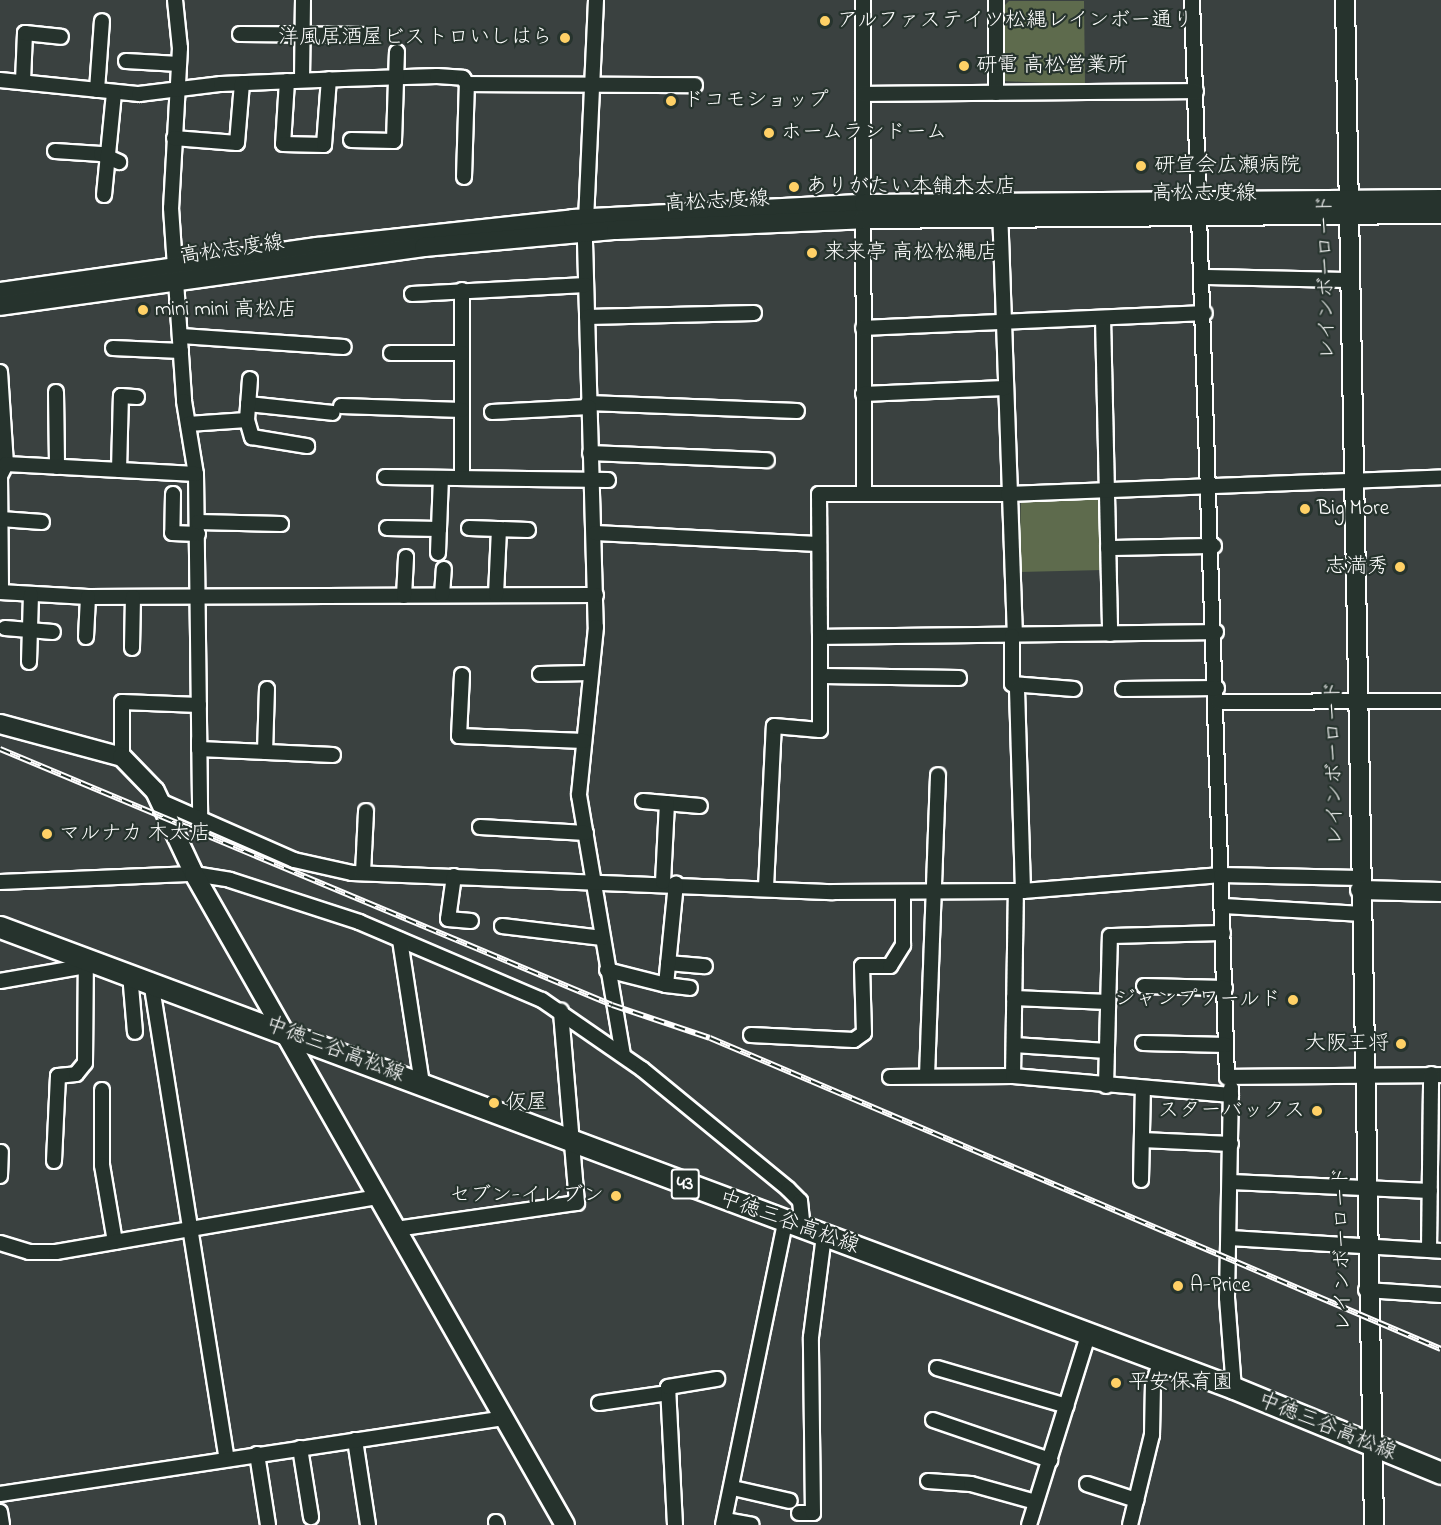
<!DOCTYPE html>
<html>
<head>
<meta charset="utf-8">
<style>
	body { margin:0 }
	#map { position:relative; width:1441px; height:1525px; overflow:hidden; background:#3a4140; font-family:"Indie Flower","Klee One",sans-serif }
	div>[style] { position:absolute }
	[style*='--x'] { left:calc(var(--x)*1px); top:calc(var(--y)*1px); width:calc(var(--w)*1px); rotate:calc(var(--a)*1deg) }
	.green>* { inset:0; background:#5e6b4d }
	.roads { filter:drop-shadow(2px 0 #fff) drop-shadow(-2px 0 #fff) drop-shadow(0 2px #fff) drop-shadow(0 -2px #fff) }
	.street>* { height:14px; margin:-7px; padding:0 7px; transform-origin:7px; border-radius:7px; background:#26332d }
	.secondary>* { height:18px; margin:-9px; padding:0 9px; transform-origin:9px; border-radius:9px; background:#26332d }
	.primary>* { height:21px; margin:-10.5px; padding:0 10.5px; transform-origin:10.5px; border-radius:10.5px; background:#26332d }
	.rail>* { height:6px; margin-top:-3px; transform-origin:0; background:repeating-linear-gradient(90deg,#26332d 0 11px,#fff 0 22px); box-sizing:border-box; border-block:2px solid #fff }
	.dots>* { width:16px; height:16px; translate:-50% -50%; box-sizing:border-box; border:3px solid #26332d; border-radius:50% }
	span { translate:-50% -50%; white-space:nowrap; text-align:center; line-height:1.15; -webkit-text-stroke:4.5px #26332d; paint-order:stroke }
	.shield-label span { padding:2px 4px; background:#26332d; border:2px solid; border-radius:4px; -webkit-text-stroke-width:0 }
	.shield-label { font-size:20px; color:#fff; font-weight:700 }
	.poi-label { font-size:21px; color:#fff }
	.left { translate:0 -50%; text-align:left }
	.right { translate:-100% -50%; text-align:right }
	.street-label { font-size:21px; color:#fff }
</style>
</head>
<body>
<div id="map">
	<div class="green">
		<i style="clip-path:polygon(1009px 1px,1084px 1px,1085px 85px,1004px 81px,1004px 6px)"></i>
		<i style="clip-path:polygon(1095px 495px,1101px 500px,1103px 570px,1019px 572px,1021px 498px)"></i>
	</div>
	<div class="roads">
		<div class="street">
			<i style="--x:175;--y:0;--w:48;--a:84.1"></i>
			<i style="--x:180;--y:48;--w:160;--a:93.2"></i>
			<i style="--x:171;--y:208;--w:193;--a:86.1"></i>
			<i style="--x:184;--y:401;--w:74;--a:80.7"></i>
			<i style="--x:196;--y:474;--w:347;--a:89.3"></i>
			<i style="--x:596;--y:0;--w:242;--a:92.6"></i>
			<i style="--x:585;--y:242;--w:385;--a:88.4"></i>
			<i style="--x:596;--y:627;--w:169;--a:95.8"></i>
			<i style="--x:579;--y:795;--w:264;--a:80.4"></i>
			<i style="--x:863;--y:0;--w:493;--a:89.9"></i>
			<i style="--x:1192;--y:0;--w:1078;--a:88.14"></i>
			<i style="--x:1227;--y:1077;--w:214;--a:-0.5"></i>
			<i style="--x:240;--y:34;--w:130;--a:0.4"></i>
			<i style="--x:126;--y:61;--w:53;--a:3.2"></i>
			<i style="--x:0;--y:80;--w:140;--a:5.8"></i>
			<i style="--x:139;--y:94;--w:83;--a:-7"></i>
			<i style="--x:221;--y:84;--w:123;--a:-2.3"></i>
			<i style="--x:344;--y:79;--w:93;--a:-1.8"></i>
			<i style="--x:437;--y:76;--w:26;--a:4"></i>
			<i style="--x:463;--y:78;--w:7;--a:56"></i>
			<i style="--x:302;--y:80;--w:80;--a:-89.3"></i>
			<i style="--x:23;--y:81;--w:48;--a:-87.6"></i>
			<i style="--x:25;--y:33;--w:36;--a:6"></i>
			<i style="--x:287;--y:81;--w:63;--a:93.6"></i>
			<i style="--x:283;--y:144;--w:41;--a:1.4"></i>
			<i style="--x:324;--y:145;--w:66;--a:-85.7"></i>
			<i style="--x:97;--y:90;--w:69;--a:-85.9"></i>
			<i style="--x:996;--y:93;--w:93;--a:-90"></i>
			<i style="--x:863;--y:94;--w:333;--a:-0.5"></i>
			<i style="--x:174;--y:138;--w:63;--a:4.5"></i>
			<i style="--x:237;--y:143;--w:60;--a:-85.2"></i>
			<i style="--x:351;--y:140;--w:43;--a:1.3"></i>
			<i style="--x:394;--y:141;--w:89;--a:-88.1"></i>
			<i style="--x:55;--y:151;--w:46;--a:3.7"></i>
			<i style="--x:101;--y:154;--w:20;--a:24"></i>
			<i style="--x:464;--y:177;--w:93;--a:-88.2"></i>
			<i style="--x:467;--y:84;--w:228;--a:0.3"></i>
			<i style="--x:104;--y:195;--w:102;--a:-84.4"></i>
			<i style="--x:1000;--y:208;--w:428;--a:88"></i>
			<i style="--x:1203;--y:277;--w:147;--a:1.2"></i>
			<i style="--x:462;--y:290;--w:188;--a:90"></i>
			<i style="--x:412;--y:294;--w:174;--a:-3"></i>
			<i style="--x:587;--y:317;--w:167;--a:-1.4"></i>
			<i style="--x:1103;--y:318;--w:316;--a:88.7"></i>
			<i style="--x:863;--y:328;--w:342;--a:-2.5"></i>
			<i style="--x:181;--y:336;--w:163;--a:3.9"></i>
			<i style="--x:113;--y:348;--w:68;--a:2.5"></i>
			<i style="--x:391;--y:353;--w:71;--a:0"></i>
			<i style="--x:0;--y:372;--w:92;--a:86.3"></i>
			<i style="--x:56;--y:392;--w:75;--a:89.2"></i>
			<i style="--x:863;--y:394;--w:142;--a:-2.4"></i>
			<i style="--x:588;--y:403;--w:209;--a:2.2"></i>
			<i style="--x:248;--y:404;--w:85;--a:6"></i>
			<i style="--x:341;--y:406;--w:121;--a:1.9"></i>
			<i style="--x:492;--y:412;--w:97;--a:-3"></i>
			<i style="--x:247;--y:420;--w:18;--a:74"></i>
			<i style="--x:252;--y:437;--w:56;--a:9.3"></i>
			<i style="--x:188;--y:424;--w:59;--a:-3.9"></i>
			<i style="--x:247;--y:420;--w:41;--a:-85.8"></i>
			<i style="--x:590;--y:453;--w:177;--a:2.3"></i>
			<i style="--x:119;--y:470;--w:74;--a:-88.5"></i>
			<i style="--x:121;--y:396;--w:16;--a:4"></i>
			<i style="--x:0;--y:474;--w:118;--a:89.5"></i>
			<i style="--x:1;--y:474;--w:11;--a:-63"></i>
			<i style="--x:6;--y:464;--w:190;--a:3"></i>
			<i style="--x:385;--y:477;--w:223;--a:0.8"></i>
			<i style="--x:173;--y:494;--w:39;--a:91"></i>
			<i style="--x:172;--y:533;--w:26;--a:2"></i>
			<i style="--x:1;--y:519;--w:41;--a:4.2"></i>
			<i style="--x:198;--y:522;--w:83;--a:1.4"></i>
			<i style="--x:387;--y:528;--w:52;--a:1.1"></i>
			<i style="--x:439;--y:529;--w:51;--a:-87.8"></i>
			<i style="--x:469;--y:528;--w:59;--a:1.9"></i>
			<i style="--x:595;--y:533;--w:223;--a:2.8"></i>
			<i style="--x:1108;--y:548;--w:106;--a:-1.1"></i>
			<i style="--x:438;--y:553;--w:24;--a:-88"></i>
			<i style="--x:0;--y:592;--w:88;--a:3.3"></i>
			<i style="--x:88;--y:597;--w:508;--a:-0.23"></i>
			<i style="--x:442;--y:595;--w:26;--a:-86"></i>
			<i style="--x:496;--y:595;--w:66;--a:-87.4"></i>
			<i style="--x:404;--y:596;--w:39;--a:-87"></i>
			<i style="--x:5;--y:628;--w:48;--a:4.8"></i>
			<i style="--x:1216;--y:632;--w:396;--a:179.3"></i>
			<i style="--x:820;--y:637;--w:143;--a:-90.4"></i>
			<i style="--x:819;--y:494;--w:189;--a:0"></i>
			<i style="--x:1008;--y:494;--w:433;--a:-2.2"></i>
			<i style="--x:1012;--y:636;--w:48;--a:90"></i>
			<i style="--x:1012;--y:684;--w:62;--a:4.6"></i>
			<i style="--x:86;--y:637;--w:40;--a:-87.1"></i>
			<i style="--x:132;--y:648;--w:51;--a:-88.9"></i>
			<i style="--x:29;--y:662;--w:67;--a:-88.3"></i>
			<i style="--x:540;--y:674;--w:50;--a:-1.1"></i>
			<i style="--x:462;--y:675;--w:61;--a:92.8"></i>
			<i style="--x:459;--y:736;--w:125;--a:2.3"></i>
			<i style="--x:823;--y:676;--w:136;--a:0.8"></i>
			<i style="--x:1017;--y:689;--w:202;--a:88.3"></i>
			<i style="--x:1123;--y:689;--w:94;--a:-0.6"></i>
			<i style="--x:1218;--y:702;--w:223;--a:-0.3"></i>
			<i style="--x:199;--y:740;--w:9;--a:90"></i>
			<i style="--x:199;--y:749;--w:134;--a:2.6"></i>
			<i style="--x:265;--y:752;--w:63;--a:-88.2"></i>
			<i style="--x:122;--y:757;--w:55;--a:-90"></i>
			<i style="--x:122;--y:702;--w:77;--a:2.2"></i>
			<i style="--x:643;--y:801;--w:57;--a:5"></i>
			<i style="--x:162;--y:802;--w:144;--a:23.7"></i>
			<i style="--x:294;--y:860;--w:59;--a:12.6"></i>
			<i style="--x:352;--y:873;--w:481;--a:2.3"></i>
			<i style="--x:833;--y:892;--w:190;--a:-0.3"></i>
			<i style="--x:1023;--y:891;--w:199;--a:-4.6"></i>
			<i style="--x:1221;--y:875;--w:139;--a:1.2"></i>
			<i style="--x:480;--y:827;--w:106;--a:3.2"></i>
			<i style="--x:363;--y:873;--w:62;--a:-87.2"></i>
			<i style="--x:454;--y:876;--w:43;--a:97.9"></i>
			<i style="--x:448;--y:919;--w:23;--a:5"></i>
			<i style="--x:0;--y:882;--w:194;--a:-2.4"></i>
			<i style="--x:194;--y:874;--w:36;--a:9"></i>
			<i style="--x:230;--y:880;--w:136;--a:18"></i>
			<i style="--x:359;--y:922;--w:199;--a:23.1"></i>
			<i style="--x:542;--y:1000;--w:121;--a:34.6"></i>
			<i style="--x:642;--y:1069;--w:189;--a:39.4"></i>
			<i style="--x:788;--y:1189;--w:17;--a:45"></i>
			<i style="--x:800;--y:1201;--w:27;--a:84"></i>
			<i style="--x:663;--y:882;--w:79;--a:-87.1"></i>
			<i style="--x:766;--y:887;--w:161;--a:-87.2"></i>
			<i style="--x:774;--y:726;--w:46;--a:5"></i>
			<i style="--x:820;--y:730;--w:93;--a:-90"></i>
			<i style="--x:1222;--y:906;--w:138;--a:3.3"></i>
			<i style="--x:502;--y:926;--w:101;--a:6.8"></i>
			<i style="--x:400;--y:940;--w:145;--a:81.3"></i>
			<i style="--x:668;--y:963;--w:37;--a:5"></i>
			<i style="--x:607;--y:970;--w:61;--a:14.3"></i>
			<i style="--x:666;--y:985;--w:102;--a:-84.4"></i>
			<i style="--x:130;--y:974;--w:58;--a:85.1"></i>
			<i style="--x:0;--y:981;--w:87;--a:-9.9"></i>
			<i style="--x:151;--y:981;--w:484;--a:81"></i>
			<i style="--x:666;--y:985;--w:24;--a:7"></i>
			<i style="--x:1144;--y:986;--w:81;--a:1.4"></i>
			<i style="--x:1014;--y:998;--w:94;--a:2.4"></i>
			<i style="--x:751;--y:1035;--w:103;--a:2.8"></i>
			<i style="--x:854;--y:1040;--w:12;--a:-35"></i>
			<i style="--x:864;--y:1033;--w:67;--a:-91.7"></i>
			<i style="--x:862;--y:966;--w:28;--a:0"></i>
			<i style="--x:890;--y:966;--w:25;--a:-58"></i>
			<i style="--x:903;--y:945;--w:53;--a:-90"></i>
			<i style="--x:1143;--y:1043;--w:83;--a:1.4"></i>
			<i style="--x:1014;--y:1045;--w:93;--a:3.7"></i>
			<i style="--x:927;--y:1076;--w:301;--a:-87.9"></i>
			<i style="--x:1013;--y:1076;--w:185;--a:-89.1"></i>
			<i style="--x:890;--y:1077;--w:123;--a:-0.5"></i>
			<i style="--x:1013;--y:1076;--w:219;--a:5"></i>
			<i style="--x:1106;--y:1086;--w:150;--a:-88.5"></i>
			<i style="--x:1110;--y:936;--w:113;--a:-1.5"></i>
			<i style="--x:1231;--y:1088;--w:210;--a:91.1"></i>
			<i style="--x:1227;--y:1298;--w:90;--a:85.6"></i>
			<i style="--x:102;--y:1090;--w:75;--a:90"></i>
			<i style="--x:102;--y:1165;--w:78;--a:80.4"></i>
			<i style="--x:1142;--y:1140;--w:89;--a:2.6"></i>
			<i style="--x:54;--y:1161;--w:85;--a:-87.3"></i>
			<i style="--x:58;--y:1076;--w:18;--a:-6"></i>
			<i style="--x:76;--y:1074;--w:14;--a:-51"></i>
			<i style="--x:85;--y:1063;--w:105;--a:-89.5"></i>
			<i style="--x:0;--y:1176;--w:24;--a:-88"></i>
			<i style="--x:1141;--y:1180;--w:92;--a:-88.8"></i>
			<i style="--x:1231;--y:1182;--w:199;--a:2.6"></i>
			<i style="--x:396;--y:1229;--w:183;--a:-8.2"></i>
			<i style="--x:577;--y:1203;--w:193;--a:-94.8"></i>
			<i style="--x:1230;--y:1238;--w:211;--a:3.5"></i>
			<i style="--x:0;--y:1243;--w:30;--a:17"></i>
			<i style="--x:29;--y:1252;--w:27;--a:0"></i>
			<i style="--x:56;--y:1252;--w:327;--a:-9.7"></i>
			<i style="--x:1429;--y:1250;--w:176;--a:-89.3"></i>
			<i style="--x:1366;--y:1290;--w:75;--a:3.8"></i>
			<i style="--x:937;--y:1368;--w:135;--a:16.3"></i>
			<i style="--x:599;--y:1403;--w:70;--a:-8.2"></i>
			<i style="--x:933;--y:1420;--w:124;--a:18.9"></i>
			<i style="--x:355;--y:1440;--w:86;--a:81.3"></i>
			<i style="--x:300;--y:1448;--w:70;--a:80.9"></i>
			<i style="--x:257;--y:1454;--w:72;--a:81.2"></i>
			<i style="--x:928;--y:1481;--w:43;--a:4"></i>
			<i style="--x:971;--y:1484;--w:67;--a:15.5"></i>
			<i style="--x:1087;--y:1484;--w:52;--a:18.1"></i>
			<i style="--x:733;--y:1488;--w:58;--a:12.8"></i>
			<i style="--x:0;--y:1494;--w:511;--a:-8.56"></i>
			<i style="--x:0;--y:1512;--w:13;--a:81"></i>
			<i style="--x:799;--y:1513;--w:14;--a:0"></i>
			<i style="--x:813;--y:1513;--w:176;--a:-90.7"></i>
			<i style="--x:811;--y:1337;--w:102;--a:-82.7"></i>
			<i style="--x:725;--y:1520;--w:27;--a:10"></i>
			<i style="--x:496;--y:1522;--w:3;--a:72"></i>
			<i style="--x:675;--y:1525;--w:138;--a:-92.9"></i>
			<i style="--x:668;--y:1387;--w:50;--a:-9.3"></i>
			<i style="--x:723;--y:1525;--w:309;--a:-78.4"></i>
			<i style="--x:1029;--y:1525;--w:198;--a:-72.7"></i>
			<i style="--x:1130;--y:1525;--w:93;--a:-76.3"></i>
			<i style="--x:1152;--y:1435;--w:51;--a:-88.9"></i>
			<i style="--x:1153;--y:1384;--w:24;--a:-71"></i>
		</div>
		<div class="secondary">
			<i style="--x:1345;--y:0;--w:1525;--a:88.91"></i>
			<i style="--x:0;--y:292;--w:320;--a:-8.1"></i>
			<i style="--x:317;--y:247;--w:258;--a:-6.2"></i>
			<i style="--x:573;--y:219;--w:291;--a:-3"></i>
			<i style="--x:864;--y:204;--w:577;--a:-0.5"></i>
			<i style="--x:0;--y:306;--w:428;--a:-7.9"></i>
			<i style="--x:424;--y:247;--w:193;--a:-5.1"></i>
			<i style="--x:616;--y:230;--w:247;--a:-2.5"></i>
			<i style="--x:863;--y:219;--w:578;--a:-0.5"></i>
			<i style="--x:0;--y:724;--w:126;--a:15.1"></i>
			<i style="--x:122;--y:757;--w:47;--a:45.9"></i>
			<i style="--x:155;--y:791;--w:92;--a:64.8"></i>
			<i style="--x:194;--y:874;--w:749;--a:60.32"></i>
			<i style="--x:1360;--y:890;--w:81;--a:1.4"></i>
		</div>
		<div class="primary">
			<i style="--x:0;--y:927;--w:1317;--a:20.48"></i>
			<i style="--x:1234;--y:1388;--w:224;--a:22.3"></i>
		</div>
	</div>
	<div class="rail">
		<i style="--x:0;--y:749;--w:663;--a:22.7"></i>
		<i style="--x:612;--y:1005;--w:103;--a:18.6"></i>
		<i style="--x:710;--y:1038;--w:794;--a:23.05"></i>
	</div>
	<div class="dots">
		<i style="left:825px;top:21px;background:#ffd166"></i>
		<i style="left:565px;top:38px;background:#ffd166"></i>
		<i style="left:964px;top:66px;background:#ffd166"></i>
		<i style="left:671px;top:101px;background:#ffd166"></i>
		<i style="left:769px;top:133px;background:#ffd166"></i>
		<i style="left:1141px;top:166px;background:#ffd166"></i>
		<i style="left:794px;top:187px;background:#ffd166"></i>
		<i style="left:812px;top:253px;background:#ffd166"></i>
		<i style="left:143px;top:310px;background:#ffd166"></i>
		<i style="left:1305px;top:509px;background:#ffd166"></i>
		<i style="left:1400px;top:567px;background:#ffd166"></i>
		<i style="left:47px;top:834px;background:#ffd166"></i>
		<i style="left:1293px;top:1000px;background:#ffd166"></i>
		<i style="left:1401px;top:1044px;background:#ffd166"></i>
		<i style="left:494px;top:1103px;background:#ffd166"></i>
		<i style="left:1317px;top:1111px;background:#ffd166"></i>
		<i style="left:616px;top:1196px;background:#ffd166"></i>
		<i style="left:1178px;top:1286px;background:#ffd166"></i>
		<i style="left:1116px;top:1383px;background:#ffd166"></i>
	</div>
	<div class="shield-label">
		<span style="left:685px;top:1184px">43</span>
	</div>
	<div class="poi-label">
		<span class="left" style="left:837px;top:21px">アルファステイツ松縄レインボー通り</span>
		<span class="right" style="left:553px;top:38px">洋風居酒屋ビストロいしはら</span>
		<span class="left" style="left:976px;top:66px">研電 高松営業所</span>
		<span class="left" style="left:683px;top:101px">ドコモショップ</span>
		<span class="left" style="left:781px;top:133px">ホームランドーム</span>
		<span class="left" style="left:1154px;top:166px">研宣会広瀬病院</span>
		<span class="left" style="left:806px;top:187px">ありがたい本舗木太店</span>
		<span class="left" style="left:824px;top:253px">来来亭 高松松縄店</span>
		<span class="left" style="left:155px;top:310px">mini mini 高松店</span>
		<span class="left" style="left:1317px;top:509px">Big More</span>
		<span class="right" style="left:1388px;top:567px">志満秀</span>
		<span class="left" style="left:59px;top:834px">マルナカ 木太店</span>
		<span class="right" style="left:1281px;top:1000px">ジャンプワールド</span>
		<span class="right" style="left:1389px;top:1044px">大阪王将</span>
		<span class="left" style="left:506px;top:1103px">仮屋</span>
		<span class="right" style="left:1305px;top:1111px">スターバックス</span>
		<span class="right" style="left:604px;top:1196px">セブン-イレブン</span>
		<span class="left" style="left:1190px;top:1286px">A-Price</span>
		<span class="left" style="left:1128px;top:1383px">平安保育園</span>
	</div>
	<div class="street-label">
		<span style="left:1204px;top:194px">高松志度線</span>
		<span style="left:717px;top:202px;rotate:-3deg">高松志度線</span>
		<span style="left:232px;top:250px;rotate:-8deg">高松志度線</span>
		<span style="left:1327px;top:277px;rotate:-91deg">レインボーロード</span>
		<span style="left:1335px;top:763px;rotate:-91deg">レインボーロード</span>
		<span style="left:335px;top:1050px;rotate:21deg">中徳三谷高松線</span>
		<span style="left:789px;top:1223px;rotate:20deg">中徳三谷高松線</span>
		<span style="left:1343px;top:1249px;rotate:-91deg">レインボーロード</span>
		<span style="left:1327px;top:1427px;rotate:22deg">中徳三谷高松線</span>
	</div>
</div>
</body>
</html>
